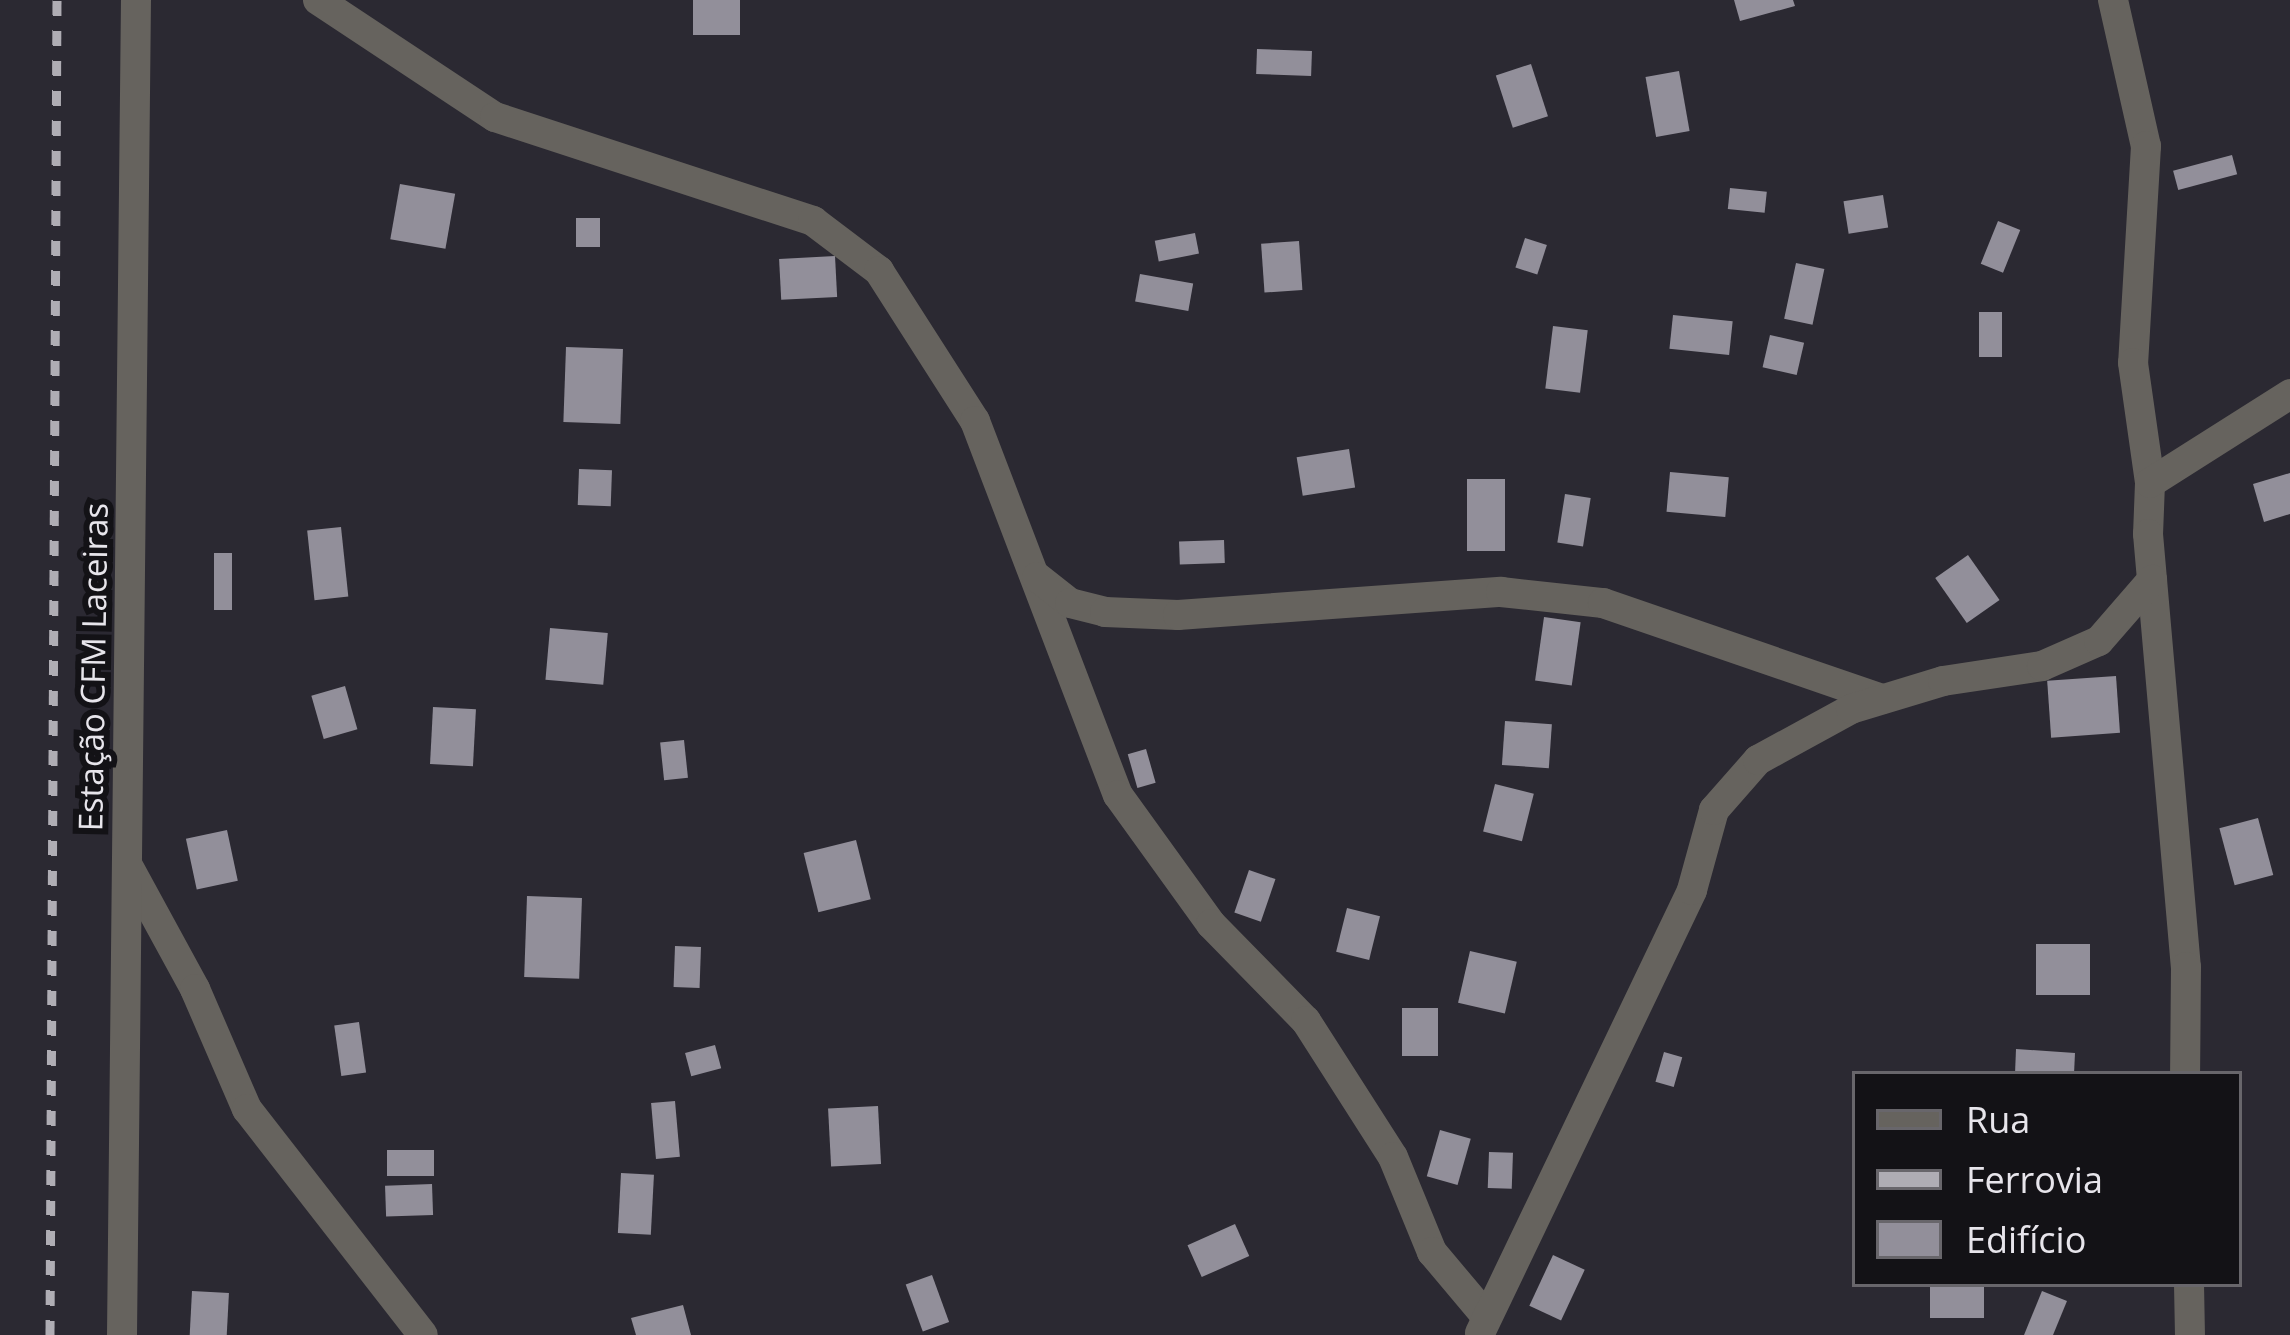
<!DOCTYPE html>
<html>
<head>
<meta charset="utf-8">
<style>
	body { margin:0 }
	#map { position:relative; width:2290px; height:1335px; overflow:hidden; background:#2b2932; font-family:"Open Sans",sans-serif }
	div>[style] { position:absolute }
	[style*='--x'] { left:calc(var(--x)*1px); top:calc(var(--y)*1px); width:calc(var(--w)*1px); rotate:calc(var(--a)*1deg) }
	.building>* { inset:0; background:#928f9a; transform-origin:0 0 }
	.minor>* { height:30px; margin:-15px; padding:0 15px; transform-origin:15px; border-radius:15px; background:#66635e }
	.rail>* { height:9px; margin-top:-4.5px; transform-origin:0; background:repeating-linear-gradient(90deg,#afadb4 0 15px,transparent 0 30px) }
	span { translate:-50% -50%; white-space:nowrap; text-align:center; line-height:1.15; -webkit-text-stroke:12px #131216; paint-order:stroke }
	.street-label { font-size:33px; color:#e7e5eb }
	.legend { position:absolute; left:1852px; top:1071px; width:390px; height:216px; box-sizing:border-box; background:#131216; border:3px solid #68666b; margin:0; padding:15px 21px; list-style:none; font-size:36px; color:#e7e5eb }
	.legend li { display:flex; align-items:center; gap:24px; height:60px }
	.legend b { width:60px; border:3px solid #68666b }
</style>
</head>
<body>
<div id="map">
	<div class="building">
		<i style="left:693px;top:0;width:47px;height:35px"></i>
		<i style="clip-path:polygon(1734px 0,1793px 0,1795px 6px,1740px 21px)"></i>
		<i style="left:1257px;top:49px;width:55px;height:25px;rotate:2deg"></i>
		<i style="left:1531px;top:64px;width:55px;height:37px;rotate:72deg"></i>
		<i style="left:1679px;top:71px;width:61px;height:34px;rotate:80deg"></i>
		<i style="left:2232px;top:155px;width:20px;height:61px;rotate:75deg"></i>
		<i style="left:400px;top:184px;width:56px;height:56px;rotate:10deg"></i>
		<i style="left:1730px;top:188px;width:37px;height:21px;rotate:6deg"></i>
		<i style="left:1883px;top:195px;width:33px;height:40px;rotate:81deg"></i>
		<i style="left:576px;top:218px;width:24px;height:29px"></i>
		<i style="left:1998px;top:221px;width:24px;height:46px;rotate:22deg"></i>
		<i style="left:1195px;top:233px;width:21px;height:41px;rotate:79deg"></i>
		<i style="left:1525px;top:238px;width:23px;height:31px;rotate:18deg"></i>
		<i style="left:1299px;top:241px;width:49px;height:38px;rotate:86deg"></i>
		<i style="left:835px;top:256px;width:41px;height:56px;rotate:87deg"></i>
		<i style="left:1796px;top:263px;width:29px;height:57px;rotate:12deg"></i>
		<i style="left:1140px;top:274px;width:54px;height:28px;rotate:10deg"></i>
		<i style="left:1979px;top:312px;width:23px;height:45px"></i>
		<i style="left:1673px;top:315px;width:60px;height:34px;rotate:6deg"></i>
		<i style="left:1553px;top:326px;width:35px;height:63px;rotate:7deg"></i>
		<i style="left:1770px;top:335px;width:35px;height:33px;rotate:13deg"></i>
		<i style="left:566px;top:347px;width:57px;height:75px;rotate:2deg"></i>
		<i style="left:1349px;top:449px;width:39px;height:53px;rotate:81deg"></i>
		<i style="left:579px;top:469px;width:33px;height:36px;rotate:2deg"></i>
		<i style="left:1670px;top:472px;width:59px;height:40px;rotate:5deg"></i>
		<i style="clip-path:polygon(2290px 473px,2290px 514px,2264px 522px,2253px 484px)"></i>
		<i style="left:1467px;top:479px;width:38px;height:72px"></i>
		<i style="left:1565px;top:494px;width:26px;height:49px;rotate:9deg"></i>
		<i style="left:341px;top:527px;width:70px;height:34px;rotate:84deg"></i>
		<i style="left:1224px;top:540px;width:23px;height:45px;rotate:88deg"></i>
		<i style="left:214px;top:553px;width:18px;height:57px"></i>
		<i style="left:1968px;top:555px;width:55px;height:40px;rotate:55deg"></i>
		<i style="left:1544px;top:617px;width:37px;height:64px;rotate:8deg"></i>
		<i style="left:550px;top:628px;width:58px;height:52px;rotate:5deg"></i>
		<i style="left:2116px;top:676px;width:57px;height:69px;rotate:86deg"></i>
		<i style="left:345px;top:686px;width:45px;height:35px;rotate:74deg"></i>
		<i style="left:433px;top:707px;width:43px;height:57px;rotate:3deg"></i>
		<i style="left:1505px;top:721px;width:47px;height:44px;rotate:4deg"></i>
		<i style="left:684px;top:740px;width:38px;height:24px;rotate:84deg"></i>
		<i style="left:1146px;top:749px;width:35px;height:19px;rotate:74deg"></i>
		<i style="left:1495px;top:784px;width:40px;height:49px;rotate:14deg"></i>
		<i style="left:2258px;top:818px;width:59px;height:40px;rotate:75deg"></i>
		<i style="left:227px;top:830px;width:52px;height:42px;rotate:78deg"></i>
		<i style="left:856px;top:840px;width:61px;height:54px;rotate:76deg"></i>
		<i style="left:1249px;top:870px;width:28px;height:45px;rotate:19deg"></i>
		<i style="left:527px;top:896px;width:55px;height:81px;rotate:2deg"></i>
		<i style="left:1347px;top:908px;width:34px;height:45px;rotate:14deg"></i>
		<i style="left:2036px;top:944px;width:54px;height:51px"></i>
		<i style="left:675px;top:946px;width:26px;height:41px;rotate:2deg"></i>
		<i style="left:1470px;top:951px;width:48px;height:53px;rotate:13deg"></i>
		<i style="left:1402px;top:1008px;width:36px;height:48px"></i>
		<i style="left:359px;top:1022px;width:51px;height:25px;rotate:82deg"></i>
		<i style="left:715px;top:1045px;width:24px;height:31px;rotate:75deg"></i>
		<i style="clip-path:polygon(2016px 1049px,2075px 1053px,2074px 1074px,2015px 1074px)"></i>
		<i style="left:1664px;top:1052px;width:19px;height:31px;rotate:16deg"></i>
		<i style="left:675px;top:1101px;width:56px;height:24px;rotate:85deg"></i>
		<i style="left:878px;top:1106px;width:58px;height:50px;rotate:87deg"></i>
		<i style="left:1440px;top:1130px;width:32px;height:48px;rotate:16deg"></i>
		<i style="left:434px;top:1150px;width:26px;height:47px;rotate:90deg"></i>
		<i style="left:1489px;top:1152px;width:24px;height:36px;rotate:2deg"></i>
		<i style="left:621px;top:1173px;width:33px;height:60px;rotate:3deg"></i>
		<i style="left:432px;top:1184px;width:31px;height:47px;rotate:88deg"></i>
		<i style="left:1235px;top:1224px;width:35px;height:52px;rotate:66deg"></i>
		<i style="left:1553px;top:1255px;width:35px;height:56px;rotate:25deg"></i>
		<i style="left:932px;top:1275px;width:50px;height:28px;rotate:70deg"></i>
		<i style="left:1930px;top:1284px;width:54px;height:34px"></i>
		<i style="left:192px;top:1291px;width:37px;height:44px;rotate:3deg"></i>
		<i style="clip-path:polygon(2042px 1291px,2067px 1301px,2053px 1335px,2024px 1335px)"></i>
		<i style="clip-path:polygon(683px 1305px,691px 1335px,636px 1335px,631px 1318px)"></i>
	</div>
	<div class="minor">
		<i style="--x:318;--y:0;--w:212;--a:33.5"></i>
		<i style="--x:495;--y:117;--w:335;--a:18.1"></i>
		<i style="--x:813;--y:221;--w:83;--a:37.1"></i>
		<i style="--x:879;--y:271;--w:178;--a:57.4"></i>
		<i style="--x:975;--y:421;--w:400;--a:69.1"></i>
		<i style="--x:1118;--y:795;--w:159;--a:54.2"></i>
		<i style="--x:1211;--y:924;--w:136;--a:45.6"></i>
		<i style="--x:1306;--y:1021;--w:161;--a:57.4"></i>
		<i style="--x:1393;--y:1157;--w:103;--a:67.7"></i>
		<i style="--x:1432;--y:1252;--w:82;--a:49.9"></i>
		<i style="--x:2113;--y:0;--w:150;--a:77.3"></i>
		<i style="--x:2146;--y:146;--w:217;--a:93.4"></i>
		<i style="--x:2133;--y:363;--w:121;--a:81.9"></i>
		<i style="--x:2150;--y:483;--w:51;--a:92.2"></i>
		<i style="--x:2148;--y:534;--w:435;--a:85"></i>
		<i style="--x:2186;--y:967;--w:107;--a:90.5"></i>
		<i style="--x:2150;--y:483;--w:166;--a:-32.4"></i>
		<i style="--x:1037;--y:577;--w:42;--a:38.2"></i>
		<i style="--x:1070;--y:603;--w:36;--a:14"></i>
		<i style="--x:1105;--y:612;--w:73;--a:2.4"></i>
		<i style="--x:1178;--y:615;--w:324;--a:-4.1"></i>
		<i style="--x:1501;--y:592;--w:103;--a:6.2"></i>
		<i style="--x:1603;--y:603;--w:295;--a:19"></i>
		<i style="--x:128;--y:866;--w:140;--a:61.4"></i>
		<i style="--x:195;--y:989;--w:131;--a:66.6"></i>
		<i style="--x:247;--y:1109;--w:286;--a:52.1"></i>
		<i style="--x:2189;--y:1284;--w:51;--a:88.9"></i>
		<i style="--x:1480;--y:1333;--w:491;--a:-64.4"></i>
		<i style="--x:1692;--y:890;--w:83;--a:-74.6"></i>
		<i style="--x:1714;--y:810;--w:67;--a:-48.7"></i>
		<i style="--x:1758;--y:760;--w:106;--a:-28.7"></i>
		<i style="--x:1851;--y:709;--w:96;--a:-16.9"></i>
		<i style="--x:1943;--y:681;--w:100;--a:-8.6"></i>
		<i style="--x:2042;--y:666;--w:62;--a:-23.7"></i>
		<i style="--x:2099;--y:641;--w:81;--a:-49"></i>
		<i style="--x:122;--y:1335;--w:1335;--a:-89.4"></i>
	</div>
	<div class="rail">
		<i style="--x:50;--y:1335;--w:1335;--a:-89.7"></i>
	</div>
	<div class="street-label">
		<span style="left:93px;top:667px;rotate:-89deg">Estação CFM Laceiras</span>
	</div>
	<ul class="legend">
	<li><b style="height:15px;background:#66635e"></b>Rua</li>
	<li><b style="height:15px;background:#afadb4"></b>Ferrovia</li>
	<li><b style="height:33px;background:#928f9a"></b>Edifício</li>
	</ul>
</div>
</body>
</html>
